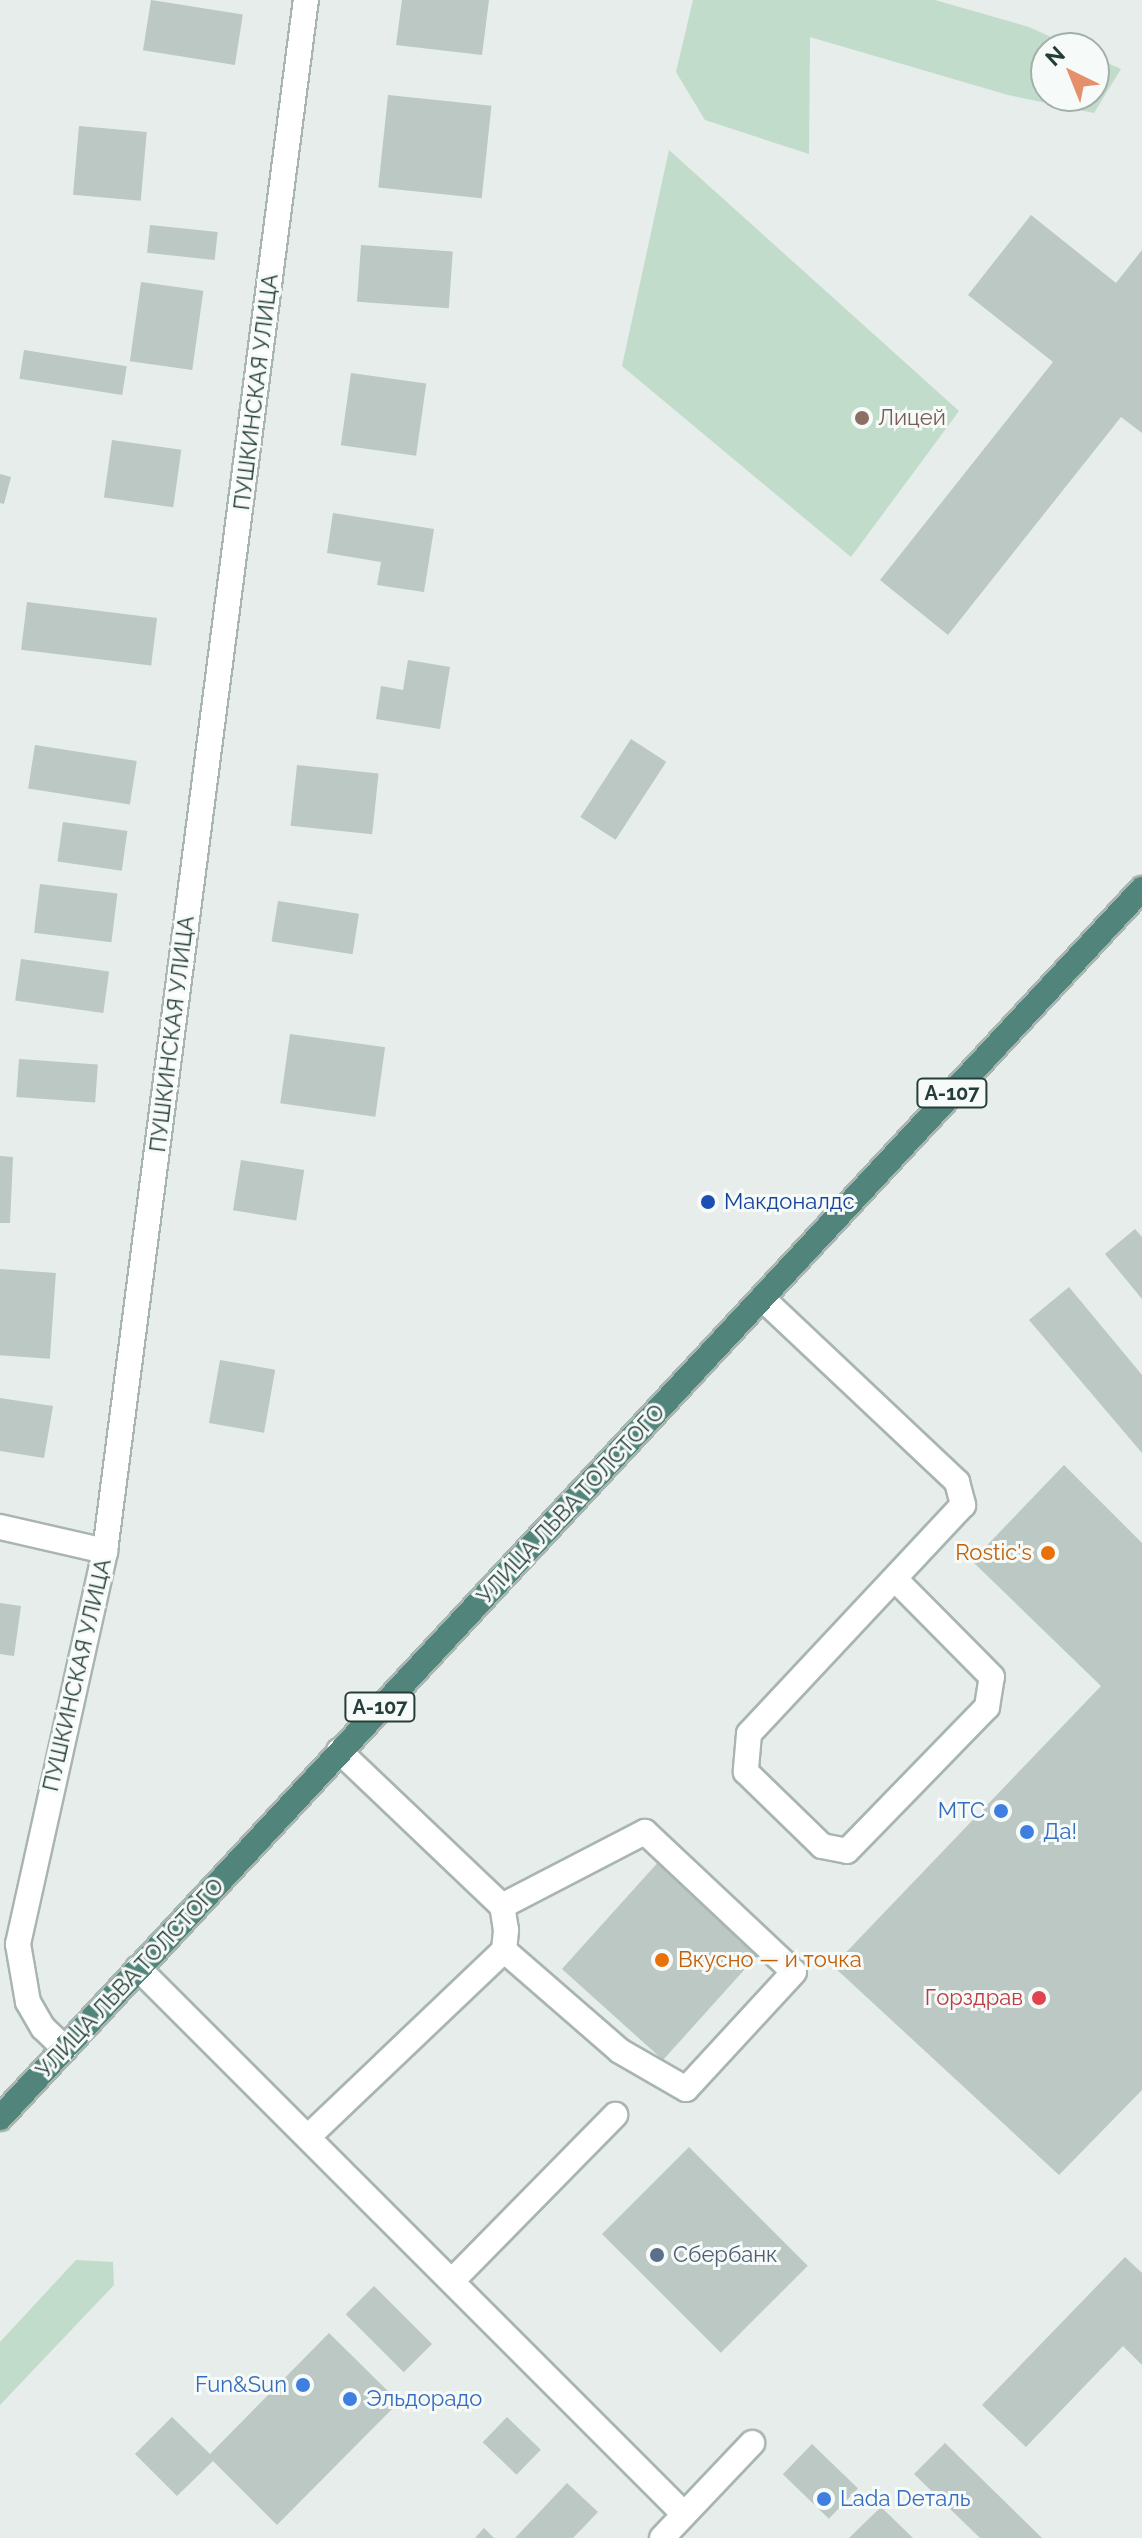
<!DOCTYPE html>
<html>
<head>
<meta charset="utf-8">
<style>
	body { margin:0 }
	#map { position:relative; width:1142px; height:2538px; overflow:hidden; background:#e6edea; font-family:Raleway,sans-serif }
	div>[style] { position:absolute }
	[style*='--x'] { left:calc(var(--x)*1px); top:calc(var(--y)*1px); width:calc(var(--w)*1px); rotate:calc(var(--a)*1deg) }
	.green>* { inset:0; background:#c1dcca }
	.building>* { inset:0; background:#bbc8c4; transform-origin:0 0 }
	.roads { filter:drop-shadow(2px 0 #a9b5b1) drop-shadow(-2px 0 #a9b5b1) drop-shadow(0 2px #a9b5b1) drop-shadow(0 -2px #a9b5b1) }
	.service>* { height:24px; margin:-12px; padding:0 12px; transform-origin:12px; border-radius:12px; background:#fff }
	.minor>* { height:24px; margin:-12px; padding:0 12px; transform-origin:12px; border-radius:12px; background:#fff }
	.trunk>* { height:24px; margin:-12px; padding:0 12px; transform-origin:12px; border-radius:12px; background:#51847a }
	.dots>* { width:22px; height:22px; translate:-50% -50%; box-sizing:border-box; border:4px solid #f6faf8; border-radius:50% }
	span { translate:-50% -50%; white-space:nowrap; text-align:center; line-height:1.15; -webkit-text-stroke:6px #f6faf8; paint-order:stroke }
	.shield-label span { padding:2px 6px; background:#f6faf8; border:2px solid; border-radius:6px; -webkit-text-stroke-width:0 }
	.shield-label { font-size:20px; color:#263e39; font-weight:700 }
	.street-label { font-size:22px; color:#263e39 }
	.education-label { font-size:22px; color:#785e54 }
	.left { translate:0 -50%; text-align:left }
	.transit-label { font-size:22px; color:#164399 }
	.food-label { font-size:22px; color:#c56008 }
	.right { translate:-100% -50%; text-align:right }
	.shop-label { font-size:22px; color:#366cbe }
	.health-label { font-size:22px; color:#be3a42 }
	.service-label { font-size:22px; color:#4e5e75 }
	.north { position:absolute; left:1030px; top:32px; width:80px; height:80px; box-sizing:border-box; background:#f6faf8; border:2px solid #a3afac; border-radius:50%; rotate:317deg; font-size:22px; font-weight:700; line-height:32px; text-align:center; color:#263e39 }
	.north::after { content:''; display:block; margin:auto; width:28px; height:36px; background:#e68f6b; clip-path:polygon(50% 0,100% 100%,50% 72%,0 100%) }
</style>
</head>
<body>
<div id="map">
	<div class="green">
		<i style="clip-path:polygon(693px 0,935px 0,1029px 27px,1075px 48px,1046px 48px,1046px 96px,1094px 96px,1094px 57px,1121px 69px,1094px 113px,1008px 95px,810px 37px,809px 154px,705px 120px,676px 72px)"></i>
		<i style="clip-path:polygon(669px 150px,959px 411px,851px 557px,622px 366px)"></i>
		<i style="clip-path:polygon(76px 2260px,113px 2262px,114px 2285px,0 2405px,0 2342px)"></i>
	</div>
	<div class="building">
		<i style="left:151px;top:0;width:93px;height:51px;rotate:9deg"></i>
		<i style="clip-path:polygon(402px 0,489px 0,482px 55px,396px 45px)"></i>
		<i style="left:388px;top:95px;width:104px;height:93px;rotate:6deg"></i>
		<i style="left:79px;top:126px;width:68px;height:69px;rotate:5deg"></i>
		<i style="clip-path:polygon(1031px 215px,1116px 283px,1142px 250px,1142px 433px,1121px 417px,948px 635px,880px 580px,1053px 362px,968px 295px)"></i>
		<i style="left:150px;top:225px;width:68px;height:28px;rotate:6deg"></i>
		<i style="left:361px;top:245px;width:92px;height:57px;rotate:4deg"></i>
		<i style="left:141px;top:282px;width:63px;height:80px;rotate:8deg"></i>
		<i style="left:24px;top:350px;width:104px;height:29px;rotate:9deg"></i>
		<i style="left:351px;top:373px;width:76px;height:73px;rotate:8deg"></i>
		<i style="left:112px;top:440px;width:70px;height:58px;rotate:8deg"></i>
		<i style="clip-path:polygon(0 474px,11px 477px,4px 504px,0 503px)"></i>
		<i style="clip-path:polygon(333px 513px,434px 529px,424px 592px,377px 585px,381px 562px,327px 553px)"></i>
		<i style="left:27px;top:602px;width:131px;height:48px;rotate:7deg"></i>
		<i style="clip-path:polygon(408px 660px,450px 667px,440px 729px,376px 719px,381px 686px,403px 690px)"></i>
		<i style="left:631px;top:739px;width:42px;height:93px;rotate:33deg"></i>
		<i style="left:35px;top:745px;width:103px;height:44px;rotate:9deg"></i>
		<i style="left:297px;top:765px;width:82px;height:61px;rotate:6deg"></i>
		<i style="left:63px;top:822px;width:65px;height:40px;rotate:8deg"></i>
		<i style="left:40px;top:884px;width:78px;height:49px;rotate:7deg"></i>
		<i style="left:278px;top:901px;width:82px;height:41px;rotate:9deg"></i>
		<i style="left:21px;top:959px;width:89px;height:42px;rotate:8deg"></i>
		<i style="left:290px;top:1034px;width:96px;height:70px;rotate:8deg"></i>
		<i style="left:19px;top:1059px;width:79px;height:38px;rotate:4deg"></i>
		<i style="clip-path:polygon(0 1156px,13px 1157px,10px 1223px,0 1223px)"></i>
		<i style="left:241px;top:1160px;width:64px;height:51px;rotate:9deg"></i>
		<i style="clip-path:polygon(1135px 1229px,1142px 1237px,1142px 1299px,1105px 1254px)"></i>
		<i style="left:0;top:1269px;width:56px;height:86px;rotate:4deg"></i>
		<i style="clip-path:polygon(1069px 1287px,1142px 1375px,1142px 1453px,1029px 1320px)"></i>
		<i style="left:220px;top:1360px;width:56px;height:64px;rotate:10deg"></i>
		<i style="clip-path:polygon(0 1398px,53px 1406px,44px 1458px,0 1451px)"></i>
		<i style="clip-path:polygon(1064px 1465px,1142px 1543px,1142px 2090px,1059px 2175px,833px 1966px,1101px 1686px,972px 1561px)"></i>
		<i style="clip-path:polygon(0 1603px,21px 1606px,14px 1656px,0 1654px)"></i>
		<i style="left:661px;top:1859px;width:136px;height:148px;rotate:42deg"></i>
		<i style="left:689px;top:2147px;width:168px;height:123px;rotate:45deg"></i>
		<i style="clip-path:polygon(1125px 2257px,1142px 2273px,1142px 2365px,1123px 2346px,1026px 2447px,982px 2405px)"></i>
		<i style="left:374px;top:2286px;width:82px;height:40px;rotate:45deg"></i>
		<i style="clip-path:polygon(329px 2333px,399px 2402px,277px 2525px,213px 2461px,177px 2496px,135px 2454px,172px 2417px,210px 2454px)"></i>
		<i style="left:507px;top:2417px;width:47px;height:35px;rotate:44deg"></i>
		<i style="clip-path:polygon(945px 2443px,1042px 2538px,980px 2538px,914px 2474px)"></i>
		<i style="left:812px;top:2444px;width:64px;height:42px;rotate:44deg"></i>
		<i style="clip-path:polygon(567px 2483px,598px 2512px,573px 2538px,515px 2538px)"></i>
		<i style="clip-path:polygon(881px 2507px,913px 2538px,849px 2538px)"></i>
		<i style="clip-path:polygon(484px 2528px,494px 2538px,475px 2538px)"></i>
	</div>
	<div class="roads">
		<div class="service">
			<i style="--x:763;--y:1299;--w:267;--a:43.3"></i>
			<i style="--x:957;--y:1482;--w:24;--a:75"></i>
			<i style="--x:963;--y:1505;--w:313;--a:133.1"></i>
			<i style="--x:749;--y:1734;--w:38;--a:95"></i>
			<i style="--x:746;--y:1772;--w:106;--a:44.2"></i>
			<i style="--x:822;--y:1846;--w:25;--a:11"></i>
			<i style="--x:847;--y:1851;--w:201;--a:-45.8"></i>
			<i style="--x:987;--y:1707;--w:30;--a:-81"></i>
			<i style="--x:992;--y:1677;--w:136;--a:-134.7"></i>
			<i style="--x:502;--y:1906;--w:161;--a:-27.4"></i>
			<i style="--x:645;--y:1832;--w:204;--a:43.2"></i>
			<i style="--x:794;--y:1972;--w:159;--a:132.7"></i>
			<i style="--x:686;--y:2089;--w:76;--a:-150.1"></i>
			<i style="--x:620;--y:2051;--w:154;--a:-139"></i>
			<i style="--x:138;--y:1968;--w:771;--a:45"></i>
			<i style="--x:309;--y:2136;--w:269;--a:-43.6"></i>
			<i style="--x:504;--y:1950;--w:20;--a:-84"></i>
			<i style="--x:506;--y:1930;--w:24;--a:-99"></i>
			<i style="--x:502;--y:1906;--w:225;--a:-136.4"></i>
			<i style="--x:452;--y:2281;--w:233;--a:-45.5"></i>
			<i style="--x:662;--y:2538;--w:131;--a:-46.5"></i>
		</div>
		<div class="minor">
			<i style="--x:0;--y:1527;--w:108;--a:12.9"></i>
			<i style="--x:65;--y:2049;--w:30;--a:-136"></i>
			<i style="--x:43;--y:2028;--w:30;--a:-120"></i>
			<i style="--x:28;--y:2002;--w:59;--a:-99.8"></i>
			<i style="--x:18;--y:1944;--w:403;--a:-77.5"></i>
			<i style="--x:105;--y:1551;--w:1564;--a:-82.62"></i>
		</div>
		<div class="trunk">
			<i style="--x:0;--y:2118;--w:1678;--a:-47.1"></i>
		</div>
	</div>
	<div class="dots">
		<i style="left:862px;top:418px;background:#8d6e63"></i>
		<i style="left:708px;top:1202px;background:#1a4fb4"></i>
		<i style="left:1048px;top:1553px;background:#e8710a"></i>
		<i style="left:1001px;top:1811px;background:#3f7fe0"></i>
		<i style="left:1027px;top:1832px;background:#3f7fe0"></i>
		<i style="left:662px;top:1960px;background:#e8710a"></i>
		<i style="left:1039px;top:1998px;background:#e0444e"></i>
		<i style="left:657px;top:2255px;background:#5c6f8a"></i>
		<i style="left:303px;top:2385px;background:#3f7fe0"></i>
		<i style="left:350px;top:2399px;background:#3f7fe0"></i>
		<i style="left:824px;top:2499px;background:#3f7fe0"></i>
	</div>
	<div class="shield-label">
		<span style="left:952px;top:1093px">А-107</span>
		<span style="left:380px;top:1707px">А-107</span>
	</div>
	<div class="street-label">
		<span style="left:256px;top:392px;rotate:-83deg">ПУШКИНСКАЯ УЛИЦА</span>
		<span style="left:172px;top:1034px;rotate:-83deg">ПУШКИНСКАЯ УЛИЦА</span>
		<span style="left:571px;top:1504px;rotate:-47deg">УЛИЦА ЛЬВА ТОЛСТОГО</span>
		<span style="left:77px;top:1675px;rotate:-77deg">ПУШКИНСКАЯ УЛИЦА</span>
		<span style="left:130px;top:1978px;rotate:-47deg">УЛИЦА ЛЬВА ТОЛСТОГО</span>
	</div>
	<div class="education-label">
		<span class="left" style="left:878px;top:418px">Лицей</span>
	</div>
	<div class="transit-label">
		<span class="left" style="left:724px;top:1202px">Макдоналдс</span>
	</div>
	<div class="food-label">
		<span class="right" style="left:1032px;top:1553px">Rostic's</span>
		<span class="left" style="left:678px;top:1960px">Вкусно — и точка</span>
	</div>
	<div class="shop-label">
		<span class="right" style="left:985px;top:1811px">МТС</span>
		<span class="left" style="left:1043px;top:1832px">Да!</span>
		<span class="right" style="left:287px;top:2385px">Fun&amp;Sun</span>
		<span class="left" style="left:366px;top:2399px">Эльдорадо</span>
		<span class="left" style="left:840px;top:2499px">Lada Dеталь</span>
	</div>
	<div class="health-label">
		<span class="right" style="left:1023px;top:1998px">Горздрав</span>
	</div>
	<div class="service-label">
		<span class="left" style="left:673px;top:2255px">Сбербанк</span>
	</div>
	<div class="north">N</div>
</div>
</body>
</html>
